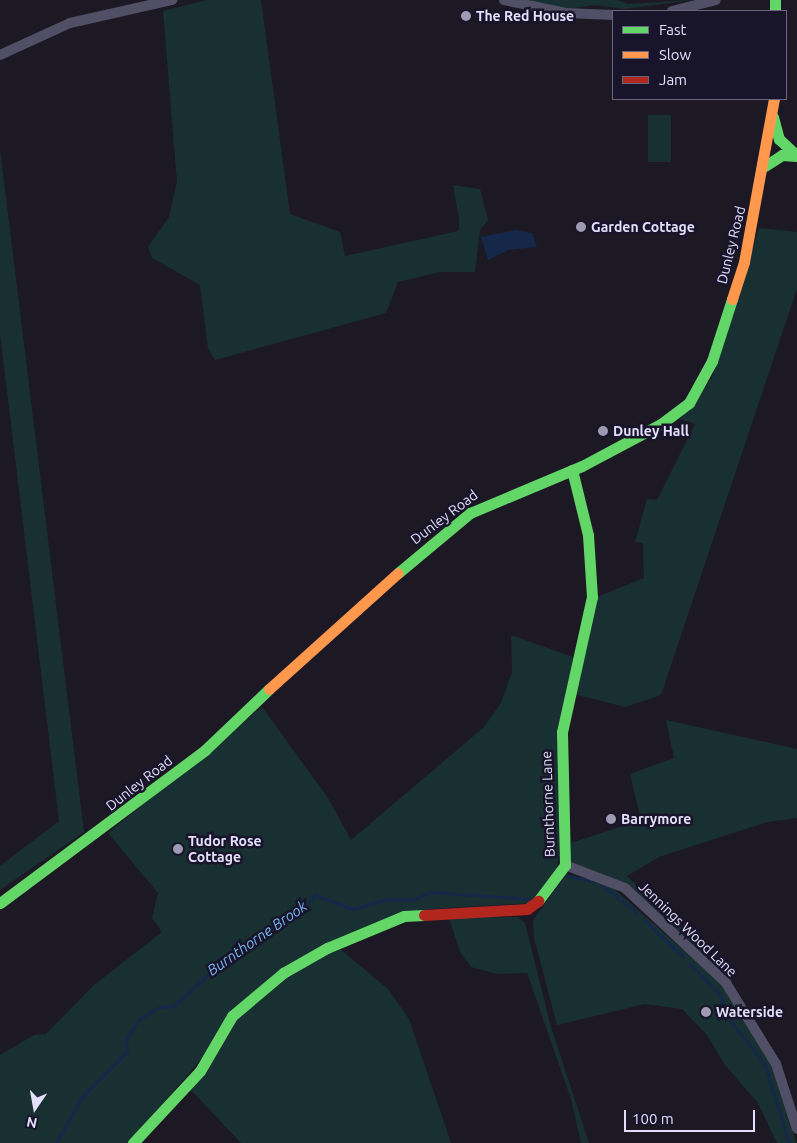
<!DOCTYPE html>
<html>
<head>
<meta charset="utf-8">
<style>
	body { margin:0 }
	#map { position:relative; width:797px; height:1143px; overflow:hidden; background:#1c1925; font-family:Ubuntu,sans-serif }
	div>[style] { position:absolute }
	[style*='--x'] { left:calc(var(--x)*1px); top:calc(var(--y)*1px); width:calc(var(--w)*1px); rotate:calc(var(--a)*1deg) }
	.green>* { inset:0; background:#183032; transform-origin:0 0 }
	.water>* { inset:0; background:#15284a }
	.stream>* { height:2.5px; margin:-1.25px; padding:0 1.25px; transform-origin:1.25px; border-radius:1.25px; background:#15284a }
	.street>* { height:10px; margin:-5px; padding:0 5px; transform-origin:5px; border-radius:5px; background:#514f65 }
	.fast>* { height:11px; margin:-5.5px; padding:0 5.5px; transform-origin:5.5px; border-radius:5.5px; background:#63d668 }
	.slow>* { height:11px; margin:-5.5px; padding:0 5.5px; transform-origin:5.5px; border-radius:5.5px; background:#ff974d }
	.jam>* { height:11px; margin:-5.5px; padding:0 5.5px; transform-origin:5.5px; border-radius:5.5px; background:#b3261e }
	.dots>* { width:14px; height:14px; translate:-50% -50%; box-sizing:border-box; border:2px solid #18142a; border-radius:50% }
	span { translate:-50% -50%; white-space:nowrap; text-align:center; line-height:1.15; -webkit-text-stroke:5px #18142a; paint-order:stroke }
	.poi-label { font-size:14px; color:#e4dffc; font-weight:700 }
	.left { translate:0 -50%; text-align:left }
	.street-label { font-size:14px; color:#e4dffc }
	.water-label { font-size:15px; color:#76b6f3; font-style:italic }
	.legend { position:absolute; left:612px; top:10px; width:175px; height:90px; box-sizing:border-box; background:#18142a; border:1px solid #6a657e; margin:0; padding:6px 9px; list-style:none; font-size:15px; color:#e4dffc }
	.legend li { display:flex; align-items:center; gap:10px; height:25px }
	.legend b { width:25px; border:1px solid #6a657e }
	.north { position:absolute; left:10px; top:1083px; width:50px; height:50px; -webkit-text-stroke:4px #18142a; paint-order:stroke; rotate:192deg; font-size:14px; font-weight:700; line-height:20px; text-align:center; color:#e4dffc }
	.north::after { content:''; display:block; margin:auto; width:18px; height:22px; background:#e4dffc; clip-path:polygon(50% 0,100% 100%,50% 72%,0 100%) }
	.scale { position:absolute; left:624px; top:1110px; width:131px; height:22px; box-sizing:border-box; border:2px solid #e4dffc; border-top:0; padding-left:6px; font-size:15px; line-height:18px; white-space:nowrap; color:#e4dffc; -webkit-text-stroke:4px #18142a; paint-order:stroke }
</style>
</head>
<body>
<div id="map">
	<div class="green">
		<i style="clip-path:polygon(207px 0,261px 0,290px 214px,340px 232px,345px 256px,454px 232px,459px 230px,459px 219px,453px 185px,480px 189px,488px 220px,480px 230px,475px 272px,440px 272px,398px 282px,386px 313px,215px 360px,208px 348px,200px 285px,152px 258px,148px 247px,169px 217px,177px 182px,163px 11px)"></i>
		<i style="clip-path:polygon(527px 0,617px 0,628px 4px,693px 0,624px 9px,595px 5px,567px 9px)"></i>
		<i style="left:648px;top:115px;width:23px;height:47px"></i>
		<i style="clip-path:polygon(0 149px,84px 832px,0 890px,0 866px,59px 821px,0 333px)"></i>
		<i style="clip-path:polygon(759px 228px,797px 232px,797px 289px,661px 695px,625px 707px,574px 694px,597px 597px,644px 578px,643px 543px,635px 542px,647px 499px,657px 500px,695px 424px,680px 419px,712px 378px)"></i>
		<i style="clip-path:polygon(511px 635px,573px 657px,557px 870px,532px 903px,429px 909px,276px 972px,129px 1143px,0 1143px,0 1055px,34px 1035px,46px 1034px,94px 985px,162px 932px,152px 918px,158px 893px,108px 833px,262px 707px,328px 798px,351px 840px,484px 727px,501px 703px,512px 672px)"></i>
		<i style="clip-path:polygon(666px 720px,797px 749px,797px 818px,767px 822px,659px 857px,627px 876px,700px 944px,726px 977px,628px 884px,569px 861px,571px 843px,641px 820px,630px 774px,674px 758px)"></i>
		<i style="clip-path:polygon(567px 874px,613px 888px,725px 987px,770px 1060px,796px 1143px,777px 1143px,758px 1103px,725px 1065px,707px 1035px,682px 1009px,645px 1004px,557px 1025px,534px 938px,533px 920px)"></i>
		<i style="clip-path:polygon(448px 915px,518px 917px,525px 923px,551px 1027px,589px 1143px,581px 1143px,571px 1099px,527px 973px,497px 974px,471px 967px,460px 952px)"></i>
		<i style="clip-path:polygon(340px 949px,388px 989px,409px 1019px,451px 1143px,241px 1143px,188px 1087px,229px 1026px,294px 970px)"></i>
	</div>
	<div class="water">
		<i style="clip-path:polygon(516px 230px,532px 233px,537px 247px,508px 250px,488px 260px,481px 237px)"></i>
	</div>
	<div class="stream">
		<i style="--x:567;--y:876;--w:27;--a:10"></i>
		<i style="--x:601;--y:884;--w:45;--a:38.7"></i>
		<i style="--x:644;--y:920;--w:54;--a:42.8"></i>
		<i style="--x:690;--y:964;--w:41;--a:45"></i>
		<i style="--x:719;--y:993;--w:32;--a:66"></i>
		<i style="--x:732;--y:1022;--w:56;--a:52.3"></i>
		<i style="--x:766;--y:1066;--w:80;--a:73.4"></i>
		<i style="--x:56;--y:1143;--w:53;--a:-60.5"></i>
		<i style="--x:82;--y:1097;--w:64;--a:-45"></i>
		<i style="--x:127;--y:1052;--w:12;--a:-95"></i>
		<i style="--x:126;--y:1040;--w:25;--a:-58"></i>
		<i style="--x:139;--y:1019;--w:24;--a:-30"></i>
		<i style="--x:160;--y:1007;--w:14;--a:-4"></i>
		<i style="--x:174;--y:1006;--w:79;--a:-42.4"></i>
		<i style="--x:232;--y:953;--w:85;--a:-32"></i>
		<i style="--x:304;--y:908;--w:17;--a:-50"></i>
		<i style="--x:315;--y:895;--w:40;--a:20.2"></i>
		<i style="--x:353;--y:909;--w:35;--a:-16"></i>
		<i style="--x:387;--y:899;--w:26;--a:2"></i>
		<i style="--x:413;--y:900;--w:19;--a:-25"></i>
		<i style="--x:430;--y:892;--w:100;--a:4"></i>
	</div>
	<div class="street">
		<i style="--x:504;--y:0;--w:63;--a:11.8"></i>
		<i style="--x:566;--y:13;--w:47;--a:2.4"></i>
		<i style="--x:672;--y:11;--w:45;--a:-14"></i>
		<i style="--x:0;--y:55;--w:77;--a:-24.6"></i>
		<i style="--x:70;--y:23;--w:105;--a:-12.7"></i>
		<i style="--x:565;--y:865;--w:64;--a:21"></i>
		<i style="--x:625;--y:888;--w:139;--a:43.2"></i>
		<i style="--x:726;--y:983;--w:95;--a:58.3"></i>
		<i style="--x:776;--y:1064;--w:68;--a:72.1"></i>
	</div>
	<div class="fast">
		<i style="--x:775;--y:0;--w:11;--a:90"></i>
		<i style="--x:773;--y:117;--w:23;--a:75"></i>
		<i style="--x:779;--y:139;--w:25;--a:43"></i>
		<i style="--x:765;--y:166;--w:20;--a:-33"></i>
		<i style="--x:782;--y:155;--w:14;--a:4"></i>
		<i style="--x:398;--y:573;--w:94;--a:-39.8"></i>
		<i style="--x:470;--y:513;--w:121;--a:-22.8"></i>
		<i style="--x:582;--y:466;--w:89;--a:-28"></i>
		<i style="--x:661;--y:424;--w:35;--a:-37"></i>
		<i style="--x:689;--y:403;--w:48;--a:-61.3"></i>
		<i style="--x:712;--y:361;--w:65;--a:-72.1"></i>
		<i style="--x:538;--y:901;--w:45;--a:-53.1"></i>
		<i style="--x:565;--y:865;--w:133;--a:-91.3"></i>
		<i style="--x:562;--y:732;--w:138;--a:-77.5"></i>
		<i style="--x:592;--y:597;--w:62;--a:-93.7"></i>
		<i style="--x:588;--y:535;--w:67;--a:-103.8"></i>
		<i style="--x:0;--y:903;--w:256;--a:-36.7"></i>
		<i style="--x:205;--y:750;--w:88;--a:-43.6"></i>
		<i style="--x:133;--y:1143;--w:98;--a:-47.1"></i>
		<i style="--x:200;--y:1071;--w:64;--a:-59.8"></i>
		<i style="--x:232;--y:1016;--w:67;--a:-40.1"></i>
		<i style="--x:283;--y:973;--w:51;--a:-29.6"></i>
		<i style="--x:327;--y:948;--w:83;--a:-22.6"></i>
		<i style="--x:404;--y:916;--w:20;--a:-3"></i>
	</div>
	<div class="slow">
		<i style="--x:732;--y:299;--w:39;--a:-72"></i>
		<i style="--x:744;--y:262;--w:166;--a:-79.6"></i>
		<i style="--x:269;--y:689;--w:173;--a:-42"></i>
	</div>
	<div class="jam">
		<i style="--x:424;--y:915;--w:103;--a:-3.3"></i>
		<i style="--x:527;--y:909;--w:14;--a:-36"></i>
	</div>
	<div class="dots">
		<i style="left:466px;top:16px;background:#9e9ab1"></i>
		<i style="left:581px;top:227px;background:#9e9ab1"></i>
		<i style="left:603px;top:431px;background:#9e9ab1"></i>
		<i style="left:611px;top:819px;background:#9e9ab1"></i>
		<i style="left:178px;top:849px;background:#9e9ab1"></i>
		<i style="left:706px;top:1012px;background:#9e9ab1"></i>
	</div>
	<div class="poi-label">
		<span class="left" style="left:476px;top:16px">The Red House</span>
		<span class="left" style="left:591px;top:227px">Garden Cottage</span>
		<span class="left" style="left:613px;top:431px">Dunley Hall</span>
		<span class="left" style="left:621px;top:819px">Barrymore</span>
		<span class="left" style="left:188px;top:849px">Tudor Rose<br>Cottage</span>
		<span class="left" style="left:716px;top:1012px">Waterside</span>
	</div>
	<div class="street-label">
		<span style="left:731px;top:245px;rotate:-76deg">Dunley Road</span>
		<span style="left:444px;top:517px;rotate:-37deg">Dunley Road</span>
		<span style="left:139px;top:783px;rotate:-38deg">Dunley Road</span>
		<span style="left:548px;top:804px;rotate:-92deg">Burnthorne Lane</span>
		<span style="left:688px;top:929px;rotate:44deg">Jennings Wood Lane</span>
	</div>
	<div class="water-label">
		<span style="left:257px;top:938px;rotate:-35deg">Burnthorne Brook</span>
	</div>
	<ul class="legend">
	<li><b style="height:6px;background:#63d668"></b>Fast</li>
	<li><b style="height:6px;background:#ff974d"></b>Slow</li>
	<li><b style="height:6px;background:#b3261e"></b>Jam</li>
	</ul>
	<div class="north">N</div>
	<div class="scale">100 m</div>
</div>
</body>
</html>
